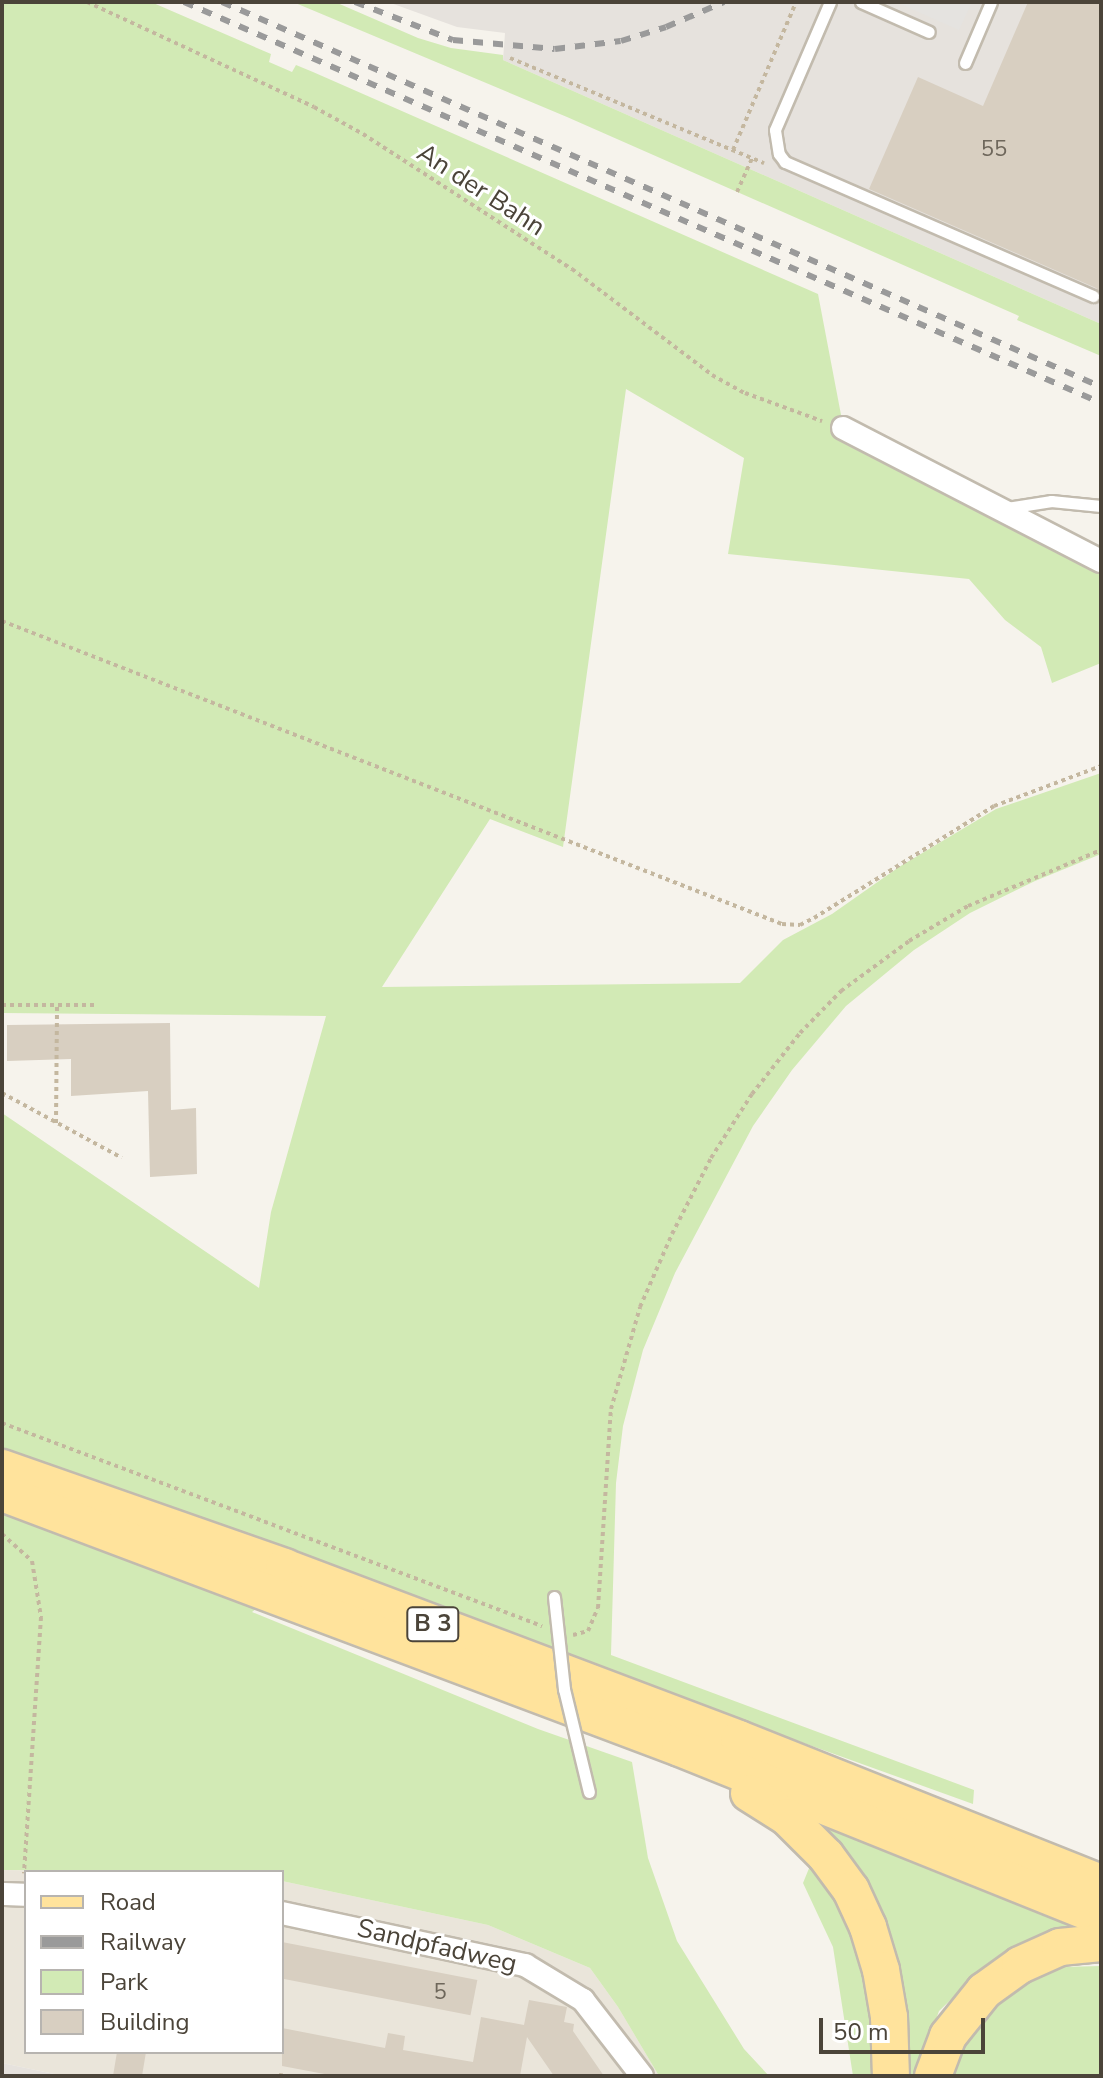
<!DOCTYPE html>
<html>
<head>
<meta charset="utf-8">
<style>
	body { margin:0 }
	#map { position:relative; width:1103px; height:2078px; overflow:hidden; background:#f6f3ec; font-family:"Nunito Sans",sans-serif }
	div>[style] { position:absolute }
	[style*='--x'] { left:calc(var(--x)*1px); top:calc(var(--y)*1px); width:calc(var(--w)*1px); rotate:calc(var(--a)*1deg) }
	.residential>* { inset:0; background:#eae5da }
	.industrial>* { inset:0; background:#e6e2dd }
	.green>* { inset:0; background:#d2eab5 }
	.parking>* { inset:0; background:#e5e3e0 }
	.building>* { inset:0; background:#d8cfc1; transform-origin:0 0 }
	.path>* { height:4px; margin-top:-2px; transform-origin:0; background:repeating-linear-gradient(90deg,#c4b79f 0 4px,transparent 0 8px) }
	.roads { filter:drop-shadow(2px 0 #c2bbae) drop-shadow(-2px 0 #c2bbae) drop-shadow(0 2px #c2bbae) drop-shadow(0 -2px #c2bbae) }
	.service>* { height:11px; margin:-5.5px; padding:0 5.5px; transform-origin:5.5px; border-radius:5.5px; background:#fff }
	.minor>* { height:22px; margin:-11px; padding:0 11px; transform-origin:11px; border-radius:11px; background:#fff }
	.primary>* { height:36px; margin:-18px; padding:0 18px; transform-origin:18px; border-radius:18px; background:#ffe39c }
	.rail>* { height:6px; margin-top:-3px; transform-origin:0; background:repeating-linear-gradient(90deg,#9a9a9a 0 10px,transparent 0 20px) }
	.bridges { filter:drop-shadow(2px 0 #c2bbae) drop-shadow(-2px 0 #c2bbae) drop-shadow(0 2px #c2bbae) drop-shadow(0 -2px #c2bbae) }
	.service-bridge>* { height:11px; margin:-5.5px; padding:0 5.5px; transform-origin:5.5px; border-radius:5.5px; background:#fff }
	span { translate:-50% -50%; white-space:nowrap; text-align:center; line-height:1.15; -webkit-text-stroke:6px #fff; paint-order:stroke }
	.number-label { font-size:22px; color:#6e675b }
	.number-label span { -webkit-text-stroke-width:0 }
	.shield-label span { padding:2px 6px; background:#fff; border:2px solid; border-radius:6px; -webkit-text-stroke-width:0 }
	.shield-label { font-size:24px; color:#4b4439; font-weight:700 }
	.street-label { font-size:26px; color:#4b4439 }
	.frame { position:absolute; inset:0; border:4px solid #4b4439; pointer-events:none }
	.legend { position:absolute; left:24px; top:1870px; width:260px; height:184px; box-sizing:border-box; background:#fff; border:2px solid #b7b4b0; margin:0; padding:10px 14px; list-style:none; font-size:24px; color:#4b4439 }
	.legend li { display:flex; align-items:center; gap:16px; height:40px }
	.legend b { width:40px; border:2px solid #b7b4b0 }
	.scale { position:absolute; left:819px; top:2018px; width:166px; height:36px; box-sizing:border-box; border:4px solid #4b4439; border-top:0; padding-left:10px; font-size:24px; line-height:28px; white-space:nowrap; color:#4b4439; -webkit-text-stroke:6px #fff; paint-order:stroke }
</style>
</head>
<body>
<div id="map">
	<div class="residential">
		<i style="clip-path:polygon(2px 1870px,117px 1872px,26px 1872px,26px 2052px,282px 2052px,282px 1881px,488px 1925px,590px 1968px,618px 2007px,659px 2076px,64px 2076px,2px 2063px)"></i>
	</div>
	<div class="industrial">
		<i style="clip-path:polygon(388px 2px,1101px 2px,1101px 324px,503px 60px,505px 33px,457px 27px)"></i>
		<i style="clip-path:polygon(2px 2063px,64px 2076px,2px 2076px)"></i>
	</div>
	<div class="green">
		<i style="clip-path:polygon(2px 2px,151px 2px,271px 54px,269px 62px,292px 72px,296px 65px,313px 72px,818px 294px,842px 420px,1101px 567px,1101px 663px,1052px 683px,1041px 647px,1005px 620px,969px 579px,728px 554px,744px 458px,626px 389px,563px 847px,490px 819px,382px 987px,740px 983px,783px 940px,832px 914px,899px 867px,996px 809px,1101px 773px,1101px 854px,1035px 881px,970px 913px,914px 950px,846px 1006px,792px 1070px,753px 1126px,675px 1273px,643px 1350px,623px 1426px,616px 1483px,611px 1655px,974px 1790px,973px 1804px,2px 1454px,2px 1113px,259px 1288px,271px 1212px,326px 1016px,2px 1013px)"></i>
		<i style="clip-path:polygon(293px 2px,335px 2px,418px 38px,451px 48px,503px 55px,503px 60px,1101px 324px,1101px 356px,1017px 320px,1019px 316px,567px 117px)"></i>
		<i style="clip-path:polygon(2px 1507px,263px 1603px,252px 1612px,538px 1729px,632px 1762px,648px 1858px,677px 1941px,744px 2049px,769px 2076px,659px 2076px,618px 2007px,590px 1968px,488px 1925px,282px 1881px,282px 1872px,2px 1870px)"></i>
		<i style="clip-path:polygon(811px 1811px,1080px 1920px,1090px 1934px,1012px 1952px,984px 1968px,939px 2011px,916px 2076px,901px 2076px)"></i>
		<i style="clip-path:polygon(812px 1861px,838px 1894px,863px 1955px,873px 2012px,876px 2076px,853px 2076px,833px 1947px,803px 1883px)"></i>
		<i style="clip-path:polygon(1101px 1966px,1101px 2076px,947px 2076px,965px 2036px,987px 2008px,1021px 1981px,1061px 1967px)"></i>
	</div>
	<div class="parking">
		<i style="clip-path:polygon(896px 2px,972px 2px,959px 30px)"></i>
	</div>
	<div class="building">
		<i style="clip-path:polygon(1028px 2px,1101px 2px,1101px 294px,1096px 288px,869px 189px,918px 77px,983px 106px)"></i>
		<i style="clip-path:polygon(170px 1023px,171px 1110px,196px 1108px,197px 1174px,150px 1177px,148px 1091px,71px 1096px,71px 1059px,7px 1061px,7px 1025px)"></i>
		<i style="left:282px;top:1942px;width:199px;height:36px;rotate:11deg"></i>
		<i style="clip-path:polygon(529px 2000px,567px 2007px,564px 2022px,574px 2024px,573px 2031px,604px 2076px,554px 2076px,527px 2037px,520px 2076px,335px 2076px,282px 2066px,282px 2028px,385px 2048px,388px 2033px,405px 2036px,403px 2050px,473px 2062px,481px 2017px,524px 2025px)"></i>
		<i style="clip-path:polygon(117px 2052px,146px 2052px,142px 2076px,113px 2076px)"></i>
	</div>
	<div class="path">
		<i style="--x:87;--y:2;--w:250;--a:24.8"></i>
		<i style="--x:314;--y:107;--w:56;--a:28.9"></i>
		<i style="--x:363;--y:134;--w:249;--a:32.9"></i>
		<i style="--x:572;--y:269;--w:176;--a:37.1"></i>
		<i style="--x:712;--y:375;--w:38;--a:29"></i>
		<i style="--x:745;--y:393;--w:82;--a:20"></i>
		<i style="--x:510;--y:58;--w:275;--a:22.5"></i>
		<i style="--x:733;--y:150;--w:161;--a:-66.9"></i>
		<i style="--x:737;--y:192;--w:37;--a:-66"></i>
		<i style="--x:2;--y:621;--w:837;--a:21.23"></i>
		<i style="--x:782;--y:924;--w:18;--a:3"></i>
		<i style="--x:800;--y:925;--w:16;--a:-27"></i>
		<i style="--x:814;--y:918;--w:212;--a:-31.9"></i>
		<i style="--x:994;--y:806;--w:114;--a:-20.5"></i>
		<i style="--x:2;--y:1005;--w:93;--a:0"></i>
		<i style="--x:2;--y:1093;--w:136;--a:28.4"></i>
		<i style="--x:56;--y:1123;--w:118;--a:-89.5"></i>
		<i style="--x:2;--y:1423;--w:577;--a:20.6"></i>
		<i style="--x:2;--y:1534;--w:40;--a:42"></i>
		<i style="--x:32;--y:1561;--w:57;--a:80.9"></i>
		<i style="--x:41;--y:1617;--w:257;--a:93.8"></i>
		<i style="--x:573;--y:1635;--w:16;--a:-15"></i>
		<i style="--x:588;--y:1631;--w:25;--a:-67"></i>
		<i style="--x:598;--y:1608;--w:199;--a:-86.3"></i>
		<i style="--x:611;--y:1409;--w:106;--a:-74.1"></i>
		<i style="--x:640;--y:1307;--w:80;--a:-66.3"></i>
		<i style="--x:672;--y:1234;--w:85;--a:-62.8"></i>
		<i style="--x:711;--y:1158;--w:76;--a:-57.4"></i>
		<i style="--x:752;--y:1094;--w:78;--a:-51.8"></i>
		<i style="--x:800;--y:1033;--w:59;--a:-45.7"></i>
		<i style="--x:841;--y:991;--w:84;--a:-36.3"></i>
		<i style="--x:909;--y:941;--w:69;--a:-30.7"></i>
		<i style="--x:968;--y:906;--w:144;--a:-22.8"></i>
		<i style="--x:279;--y:2075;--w:8;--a:7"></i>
	</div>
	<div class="roads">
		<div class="service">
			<i style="--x:830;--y:2;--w:139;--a:113.3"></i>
			<i style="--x:775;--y:130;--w:24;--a:81"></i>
			<i style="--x:779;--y:154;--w:10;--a:53"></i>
			<i style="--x:785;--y:162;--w:336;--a:23.5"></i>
			<i style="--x:861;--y:2;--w:74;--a:23.8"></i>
			<i style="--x:965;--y:63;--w:66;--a:-66.9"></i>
			<i style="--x:1007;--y:508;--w:45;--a:-9"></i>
			<i style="--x:1051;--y:501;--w:50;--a:5.7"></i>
		</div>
		<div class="minor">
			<i style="--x:843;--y:428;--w:290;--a:27.3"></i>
			<i style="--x:2;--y:1894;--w:24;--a:2"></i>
			<i style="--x:282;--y:1913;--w:249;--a:12.1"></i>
			<i style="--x:525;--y:1965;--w:68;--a:31.1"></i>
			<i style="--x:583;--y:2000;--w:96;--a:52.2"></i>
		</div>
		<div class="primary">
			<i style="--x:2;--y:1468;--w:299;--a:19.3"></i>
			<i style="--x:284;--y:1567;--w:486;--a:20.7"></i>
			<i style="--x:739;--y:1739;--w:390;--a:21.7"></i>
			<i style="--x:2;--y:1493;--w:724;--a:20.61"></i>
			<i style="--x:680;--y:1748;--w:454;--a:21.9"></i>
			<i style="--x:749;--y:1793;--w:45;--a:32.3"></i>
			<i style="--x:787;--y:1817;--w:55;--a:45"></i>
			<i style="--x:826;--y:1856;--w:42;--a:53.7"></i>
			<i style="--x:851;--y:1890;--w:41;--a:65.3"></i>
			<i style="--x:868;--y:1927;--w:45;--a:73.2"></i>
			<i style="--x:881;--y:1970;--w:48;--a:80.3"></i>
			<i style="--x:889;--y:2017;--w:59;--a:88.1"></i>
			<i style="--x:933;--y:2076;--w:43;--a:-69.4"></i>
			<i style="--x:948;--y:2036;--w:58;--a:-51.3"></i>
			<i style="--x:984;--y:1991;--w:44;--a:-35.8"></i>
			<i style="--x:1020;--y:1965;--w:44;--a:-24.2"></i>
			<i style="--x:1060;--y:1947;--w:41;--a:-5.6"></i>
		</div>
	</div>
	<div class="rail">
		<i style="--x:184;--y:2;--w:1001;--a:23.62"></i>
		<i style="--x:222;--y:2;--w:960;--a:23.65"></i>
		<i style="--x:355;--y:2;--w:105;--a:21.2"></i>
		<i style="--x:453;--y:40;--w:102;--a:5"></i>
		<i style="--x:555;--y:49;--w:66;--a:-6.9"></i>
		<i style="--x:621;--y:41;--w:47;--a:-17.3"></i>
		<i style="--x:666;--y:27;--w:63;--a:-23.3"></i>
	</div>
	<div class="bridges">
		<div class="service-bridge">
			<i style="--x:554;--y:1597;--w:93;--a:83.8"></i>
			<i style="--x:564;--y:1689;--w:106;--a:76.4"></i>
		</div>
	</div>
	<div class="number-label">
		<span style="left:994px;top:150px">55</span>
		<span style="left:440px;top:1993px">5</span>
	</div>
	<div class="shield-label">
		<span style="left:433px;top:1624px">B 3</span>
	</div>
	<div class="street-label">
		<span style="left:481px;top:190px;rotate:33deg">An der Bahn</span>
		<span style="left:437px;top:1946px;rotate:13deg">Sandpfadweg</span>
	</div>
	<div class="frame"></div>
	<ul class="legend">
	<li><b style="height:10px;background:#ffe39c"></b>Road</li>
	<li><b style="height:10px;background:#9a9a9a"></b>Railway</li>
	<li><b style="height:22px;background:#d2eab5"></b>Park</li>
	<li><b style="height:22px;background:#d8cfc1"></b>Building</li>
	</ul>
	<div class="scale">50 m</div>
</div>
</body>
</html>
